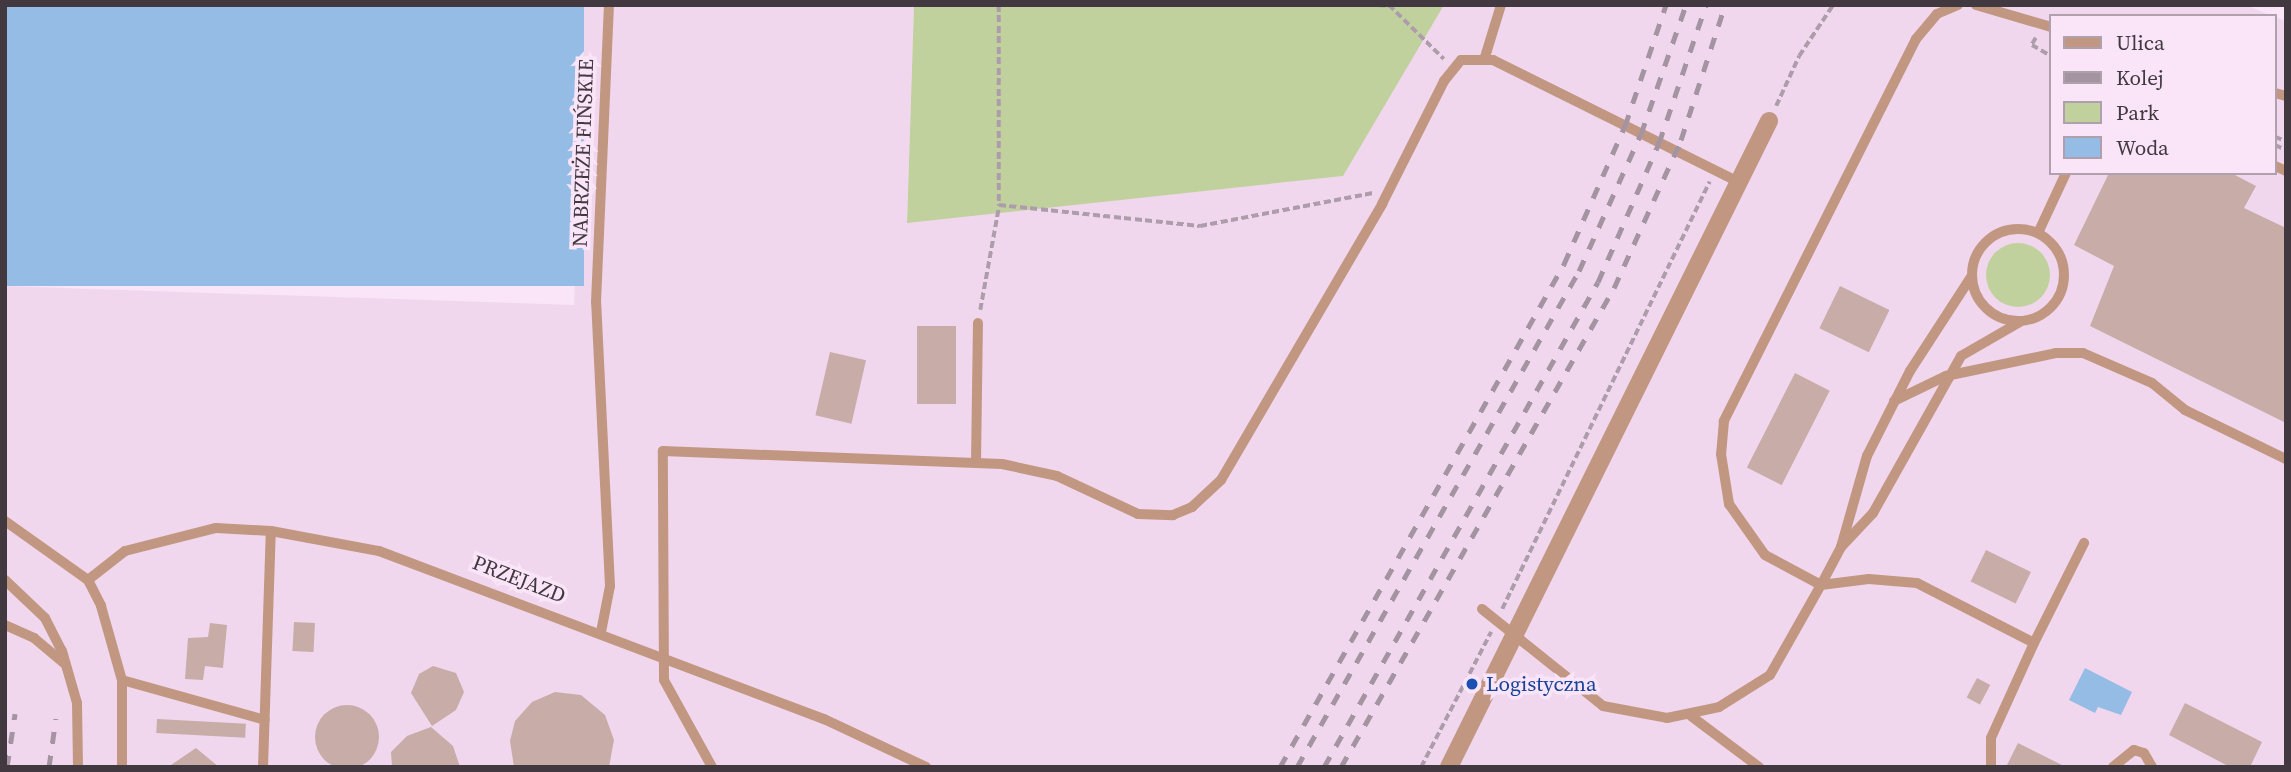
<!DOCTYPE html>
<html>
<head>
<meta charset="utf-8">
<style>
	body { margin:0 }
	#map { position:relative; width:2291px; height:772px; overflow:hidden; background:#fae5f8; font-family:"Source Serif 4",serif }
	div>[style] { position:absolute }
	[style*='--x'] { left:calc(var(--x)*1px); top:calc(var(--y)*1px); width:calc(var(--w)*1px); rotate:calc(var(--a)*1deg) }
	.built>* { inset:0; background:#f1d7ee }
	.green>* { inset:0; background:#c1d19e }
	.round { border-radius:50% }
	.water>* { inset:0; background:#94bce5; transform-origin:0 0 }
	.building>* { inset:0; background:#c8aca7; transform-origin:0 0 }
	.path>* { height:3.5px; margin-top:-1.75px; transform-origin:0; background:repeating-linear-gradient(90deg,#ad9dab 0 7px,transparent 0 10.5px) }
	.service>* { height:10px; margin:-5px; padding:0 5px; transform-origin:5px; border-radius:5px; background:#c29782 }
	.service>.ring { margin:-5px; padding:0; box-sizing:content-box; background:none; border:10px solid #c29782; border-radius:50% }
	.minor>* { height:18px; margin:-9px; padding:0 9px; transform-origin:9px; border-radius:9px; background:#c29782 }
	.rail>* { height:5px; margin-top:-2.5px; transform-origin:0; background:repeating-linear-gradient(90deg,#a494a2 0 12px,transparent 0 24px) }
	.dots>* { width:19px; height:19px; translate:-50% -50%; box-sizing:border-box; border:4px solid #fae5f8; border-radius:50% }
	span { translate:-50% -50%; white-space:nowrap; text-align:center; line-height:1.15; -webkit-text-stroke:7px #fae5f8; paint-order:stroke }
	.street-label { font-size:21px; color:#413840 }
	.transit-label { font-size:21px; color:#164399 }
	.left { translate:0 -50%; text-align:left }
	.frame { position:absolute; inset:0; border:7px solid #413840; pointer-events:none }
	.legend { position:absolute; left:2049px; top:14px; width:228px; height:161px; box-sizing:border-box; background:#fae5f8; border:2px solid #b0a0ae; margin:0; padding:9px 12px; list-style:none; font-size:21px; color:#413840 }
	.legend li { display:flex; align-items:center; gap:14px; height:35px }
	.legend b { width:35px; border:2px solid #b0a0ae }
</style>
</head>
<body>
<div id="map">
	<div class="built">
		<i style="clip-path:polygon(584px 5px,914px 5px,907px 222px,1342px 176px,1444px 5px,2246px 5px,2272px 16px,2051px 16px,2051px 173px,2275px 173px,2275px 17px,2286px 21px,2286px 767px,5px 767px,5px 286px,574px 305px)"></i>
	</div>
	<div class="green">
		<i style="clip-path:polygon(914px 5px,1444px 5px,1343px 176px,907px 223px)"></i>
		<i class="round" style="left:1986px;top:243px;width:64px;height:64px"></i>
	</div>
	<div class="water">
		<i style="left:7px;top:5px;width:577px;height:281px"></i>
		<i style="clip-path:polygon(2085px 668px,2132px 692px,2121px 715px,2098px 707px,2095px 713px,2069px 700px)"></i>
	</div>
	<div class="building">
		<i style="clip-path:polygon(2109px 173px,2231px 173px,2256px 186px,2244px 208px,2286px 228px,2286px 423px,2090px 326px,2114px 266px,2074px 245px)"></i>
		<i style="left:1840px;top:286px;width:55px;height:47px;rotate:26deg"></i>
		<i style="left:917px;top:326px;width:39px;height:78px"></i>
		<i style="left:830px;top:352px;width:37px;height:65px;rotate:13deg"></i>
		<i style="left:1795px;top:373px;width:39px;height:106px;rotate:27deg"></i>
		<i style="left:1986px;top:550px;width:50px;height:35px;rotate:26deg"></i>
		<i style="left:294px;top:622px;width:21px;height:29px;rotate:3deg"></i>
		<i style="clip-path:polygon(210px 623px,227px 625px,223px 668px,205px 666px,203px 680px,185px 679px,188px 638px,208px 637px)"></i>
		<i style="clip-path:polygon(433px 666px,456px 673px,464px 692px,456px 710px,432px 726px,411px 693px,419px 674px)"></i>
		<i style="left:1977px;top:678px;width:15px;height:22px;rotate:28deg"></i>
		<i style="clip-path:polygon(555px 692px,581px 695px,605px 715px,614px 740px,609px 767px,514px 767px,510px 741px,515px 721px,532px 702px)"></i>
		<i style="clip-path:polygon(2185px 703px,2262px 742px,2250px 767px,2230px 767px,2169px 735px)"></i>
		<i class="round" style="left:315px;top:705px;width:64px;height:64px"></i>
		<i style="left:157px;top:719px;width:89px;height:14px;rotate:3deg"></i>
		<i style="clip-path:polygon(431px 727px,453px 746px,460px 767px,392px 767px,391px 752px,407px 736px)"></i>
		<i style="clip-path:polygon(2018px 743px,2066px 767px,2006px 767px)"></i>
		<i style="clip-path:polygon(196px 748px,219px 767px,168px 767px)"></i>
	</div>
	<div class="path">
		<i style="--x:999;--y:5;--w:200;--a:90"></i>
		<i style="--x:999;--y:205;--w:202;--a:6"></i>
		<i style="--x:1200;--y:226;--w:176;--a:-10.8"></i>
		<i style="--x:1378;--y:5;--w:11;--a:5"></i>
		<i style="--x:1389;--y:5;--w:77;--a:44.5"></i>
		<i style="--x:2036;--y:38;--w:8;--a:120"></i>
		<i style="--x:2032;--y:45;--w:22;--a:30"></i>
		<i style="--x:1776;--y:106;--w:55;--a:-65.3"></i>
		<i style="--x:1799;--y:56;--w:61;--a:-56.3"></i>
		<i style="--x:2275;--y:137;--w:12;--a:20"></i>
		<i style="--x:2275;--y:145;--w:12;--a:24"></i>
		<i style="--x:980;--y:310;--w:107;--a:-79.7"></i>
		<i style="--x:1502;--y:609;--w:475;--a:-64.1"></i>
		<i style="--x:1421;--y:767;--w:152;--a:-62.6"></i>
	</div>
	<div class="service">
		<i style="--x:1958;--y:5;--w:23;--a:157"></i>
		<i style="--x:1937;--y:14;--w:33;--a:130"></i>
		<i style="--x:1916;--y:39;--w:428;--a:116.7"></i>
		<i style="--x:1724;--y:421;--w:33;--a:95"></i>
		<i style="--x:1721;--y:454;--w:51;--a:80.9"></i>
		<i style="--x:1729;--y:504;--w:62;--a:54.8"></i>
		<i style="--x:1765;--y:555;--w:64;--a:28.2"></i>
		<i style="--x:1821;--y:585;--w:43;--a:-62.2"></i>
		<i style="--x:1841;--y:547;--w:95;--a:-74.1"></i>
		<i style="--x:1867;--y:456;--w:95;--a:-63.2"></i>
		<i style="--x:1910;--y:371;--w:112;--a:-57"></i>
		<i style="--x:1976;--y:5;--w:78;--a:16.3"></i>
		<i style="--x:1485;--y:57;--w:54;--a:-72.9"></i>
		<i style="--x:2275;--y:93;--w:11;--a:15"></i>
		<i style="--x:2275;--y:166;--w:12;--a:24"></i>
		<i class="ring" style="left:1972px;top:229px;width:82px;height:82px"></i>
		<i style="--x:2038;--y:233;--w:66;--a:-65"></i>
		<i style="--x:1894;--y:401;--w:58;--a:-25.7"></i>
		<i style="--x:1946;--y:376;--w:112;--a:-11.8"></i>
		<i style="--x:2056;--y:353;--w:27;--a:0"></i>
		<i style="--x:2083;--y:353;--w:75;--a:23.5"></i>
		<i style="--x:2152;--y:383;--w:43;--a:39.3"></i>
		<i style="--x:2185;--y:410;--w:112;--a:25.9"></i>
		<i style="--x:976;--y:463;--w:140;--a:-89.2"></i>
		<i style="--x:5;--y:521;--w:102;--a:35.4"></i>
		<i style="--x:88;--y:580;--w:29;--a:63"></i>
		<i style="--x:101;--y:606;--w:77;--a:74.2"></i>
		<i style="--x:122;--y:680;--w:87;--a:90"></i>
		<i style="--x:1841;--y:547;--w:47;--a:-46.7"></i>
		<i style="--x:1873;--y:513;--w:180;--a:-60.7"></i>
		<i style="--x:1961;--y:356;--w:68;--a:-30"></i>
		<i style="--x:5;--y:580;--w:55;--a:43.5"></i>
		<i style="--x:45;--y:618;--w:37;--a:63"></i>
		<i style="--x:62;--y:651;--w:54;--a:73.9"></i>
		<i style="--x:77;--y:703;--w:64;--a:89.1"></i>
		<i style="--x:88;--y:580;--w:47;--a:-38.1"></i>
		<i style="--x:125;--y:551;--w:94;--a:-14.2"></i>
		<i style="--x:216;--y:528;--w:55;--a:3.1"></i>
		<i style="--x:271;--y:531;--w:110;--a:10.5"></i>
		<i style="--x:379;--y:551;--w:476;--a:20.7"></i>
		<i style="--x:824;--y:719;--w:113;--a:25.2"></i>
		<i style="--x:1482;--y:609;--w:155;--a:38.7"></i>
		<i style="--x:1603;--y:706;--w:65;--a:10.6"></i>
		<i style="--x:1667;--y:718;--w:53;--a:-11.9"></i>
		<i style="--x:1719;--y:707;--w:60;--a:-32.1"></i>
		<i style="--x:1770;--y:675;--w:103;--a:-60.5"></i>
		<i style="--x:1821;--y:585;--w:48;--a:-7.1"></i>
		<i style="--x:1869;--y:579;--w:48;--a:4.8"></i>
		<i style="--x:1917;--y:583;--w:131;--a:27.1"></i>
		<i style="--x:2034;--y:643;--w:104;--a:114.4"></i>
		<i style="--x:1991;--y:738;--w:29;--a:90"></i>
		<i style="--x:5;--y:625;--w:32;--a:24"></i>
		<i style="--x:34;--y:638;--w:38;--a:40"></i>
		<i style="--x:601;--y:632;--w:47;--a:-78.9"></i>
		<i style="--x:610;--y:586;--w:284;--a:-92.8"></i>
		<i style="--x:596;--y:302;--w:297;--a:-87.5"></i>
		<i style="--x:2034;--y:643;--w:112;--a:-63.4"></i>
		<i style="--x:122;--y:680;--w:148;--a:15.6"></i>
		<i style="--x:1691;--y:716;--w:85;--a:36.9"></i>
		<i style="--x:263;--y:767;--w:236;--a:-88.1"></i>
		<i style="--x:712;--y:767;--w:99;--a:-118.9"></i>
		<i style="--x:664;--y:680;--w:229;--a:-90.3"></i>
		<i style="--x:663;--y:451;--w:339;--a:2.2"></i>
		<i style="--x:1002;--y:464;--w:56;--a:12.3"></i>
		<i style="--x:1057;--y:476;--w:89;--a:25.1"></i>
		<i style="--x:1138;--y:514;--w:35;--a:2"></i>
		<i style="--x:1173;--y:515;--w:21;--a:-23"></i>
		<i style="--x:1192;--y:507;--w:40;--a:-43"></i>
		<i style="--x:1221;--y:480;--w:320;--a:-59.7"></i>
		<i style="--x:1382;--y:204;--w:138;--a:-63.2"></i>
		<i style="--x:1444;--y:81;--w:27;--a:-51"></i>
		<i style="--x:1461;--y:60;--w:32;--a:0"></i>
		<i style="--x:1493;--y:60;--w:272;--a:26.4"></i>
		<i style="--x:2113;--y:767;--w:27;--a:-39"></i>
		<i style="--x:2134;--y:750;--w:10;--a:17"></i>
		<i style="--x:2144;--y:753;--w:16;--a:60"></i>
	</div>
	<div class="minor">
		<i style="--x:1449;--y:767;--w:721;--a:-63.65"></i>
	</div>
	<div class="rail">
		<i style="--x:7;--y:767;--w:54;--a:-81.4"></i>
		<i style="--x:49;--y:767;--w:49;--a:-81.9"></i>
		<i style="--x:1280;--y:767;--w:578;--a:-60.55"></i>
		<i style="--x:1564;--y:264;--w:151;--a:-66.2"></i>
		<i style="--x:1625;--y:126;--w:128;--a:-71.3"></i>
		<i style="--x:1297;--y:767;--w:571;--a:-60.38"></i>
		<i style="--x:1579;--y:271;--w:150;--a:-65.7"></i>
		<i style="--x:1641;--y:134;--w:137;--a:-70.8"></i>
		<i style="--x:1324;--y:767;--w:557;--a:-60.54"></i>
		<i style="--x:1598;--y:282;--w:152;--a:-66.3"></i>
		<i style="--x:1659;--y:143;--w:146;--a:-71.2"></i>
		<i style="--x:1341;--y:767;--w:551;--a:-60.32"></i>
		<i style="--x:1614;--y:288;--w:162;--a:-65.6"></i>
		<i style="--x:1681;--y:140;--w:142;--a:-71.9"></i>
	</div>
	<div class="dots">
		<i style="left:1472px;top:684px;background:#1a4fb4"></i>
	</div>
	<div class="street-label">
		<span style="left:583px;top:153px;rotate:-88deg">NABRZEŻE FIŃSKIE</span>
		<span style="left:519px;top:579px;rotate:21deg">PRZEJAZD</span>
	</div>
	<div class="transit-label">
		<span class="left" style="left:1486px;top:684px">Logistyczna</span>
	</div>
	<div class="frame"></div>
	<ul class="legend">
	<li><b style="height:9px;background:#c29782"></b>Ulica</li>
	<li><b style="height:9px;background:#a494a2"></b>Kolej</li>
	<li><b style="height:19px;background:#c1d19e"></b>Park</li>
	<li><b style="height:19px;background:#94bce5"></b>Woda</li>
	</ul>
</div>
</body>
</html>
